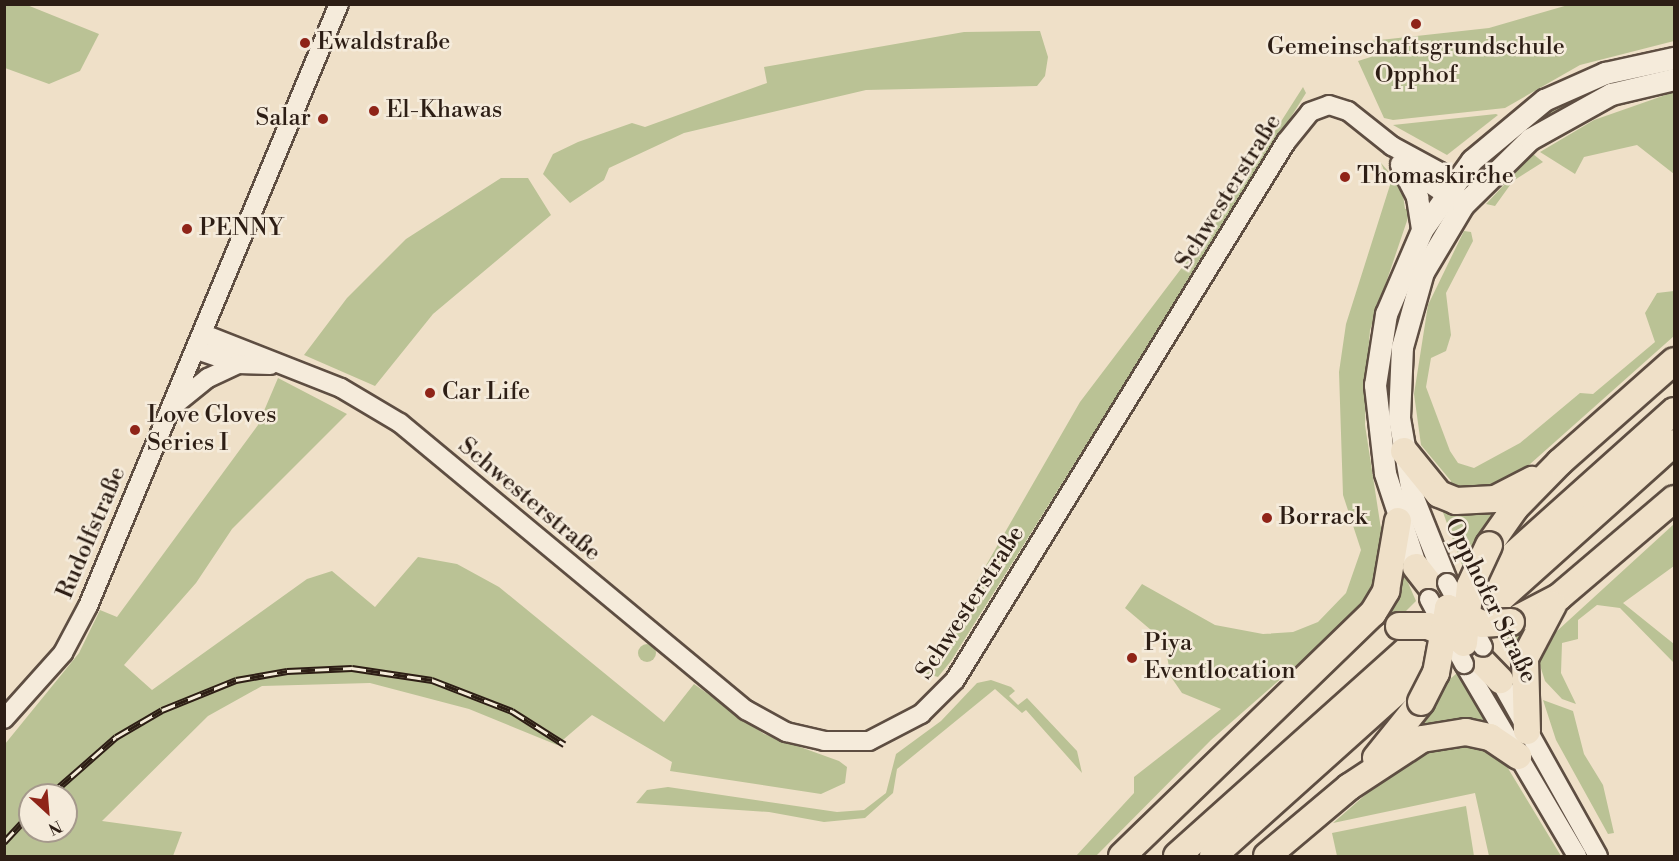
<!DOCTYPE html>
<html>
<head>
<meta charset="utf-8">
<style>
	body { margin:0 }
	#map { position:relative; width:1679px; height:861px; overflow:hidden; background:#efe0c8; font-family:"Libre Bodoni",serif }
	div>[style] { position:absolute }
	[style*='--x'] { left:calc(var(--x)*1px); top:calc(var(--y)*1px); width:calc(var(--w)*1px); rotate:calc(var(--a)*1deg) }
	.green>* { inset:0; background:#bac295 }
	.round { border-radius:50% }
	.roads { filter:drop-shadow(2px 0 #5e4e42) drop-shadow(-2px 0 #5e4e42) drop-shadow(0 2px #5e4e42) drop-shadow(0 -2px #5e4e42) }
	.tertiary>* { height:18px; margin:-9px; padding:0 9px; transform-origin:9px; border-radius:9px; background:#f5ebdb }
	.secondary>* { height:21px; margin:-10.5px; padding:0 10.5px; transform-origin:10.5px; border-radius:10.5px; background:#f5ebdb }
	.motorway>* { height:26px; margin:-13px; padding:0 13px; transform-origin:13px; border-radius:13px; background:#efe0c8 }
	.rail>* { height:7px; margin-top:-3.5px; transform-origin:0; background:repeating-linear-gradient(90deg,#f5ebdb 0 14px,#2d1e15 0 28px); box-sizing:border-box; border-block:2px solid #2d1e15 }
	.bridges { filter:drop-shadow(2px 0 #5e4e42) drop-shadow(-2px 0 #5e4e42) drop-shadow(0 2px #5e4e42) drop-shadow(0 -2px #5e4e42) }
	.tertiary-bridge>* { height:18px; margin:-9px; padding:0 9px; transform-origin:9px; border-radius:9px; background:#f5ebdb }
	.motorway-bridge>* { height:26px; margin:-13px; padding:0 13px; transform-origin:13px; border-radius:13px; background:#efe0c8 }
	.dots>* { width:16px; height:16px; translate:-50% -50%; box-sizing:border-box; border:3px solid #f5ebdb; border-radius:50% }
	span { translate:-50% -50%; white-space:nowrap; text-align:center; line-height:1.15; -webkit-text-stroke:5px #f5ebdb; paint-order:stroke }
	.poi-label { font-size:24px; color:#2d1e15 }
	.left { translate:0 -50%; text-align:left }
	.right { translate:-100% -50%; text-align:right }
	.street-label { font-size:24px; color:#2d1e15 }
	.frame { position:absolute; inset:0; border:6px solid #2d1e15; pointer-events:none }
	.north { position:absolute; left:18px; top:783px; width:60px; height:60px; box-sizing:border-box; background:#f5ebdb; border:2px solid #a5998c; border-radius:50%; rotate:154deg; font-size:16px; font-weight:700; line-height:24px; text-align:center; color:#2d1e15 }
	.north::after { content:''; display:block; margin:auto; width:21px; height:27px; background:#8f2418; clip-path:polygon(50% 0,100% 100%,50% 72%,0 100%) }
</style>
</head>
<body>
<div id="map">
	<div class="green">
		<i style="clip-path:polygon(4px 5px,27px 5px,99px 34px,80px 71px,49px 84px,5px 68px)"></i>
		<i style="clip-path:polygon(1568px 5px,1674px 5px,1674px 41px,1580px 65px,1505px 108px,1393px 120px,1384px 118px,1358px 61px,1374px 56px,1371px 41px,1489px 28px)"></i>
		<i style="clip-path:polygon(1040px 31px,1048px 57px,1045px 76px,1037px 86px,866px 90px,684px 133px,609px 168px,604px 180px,570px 203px,543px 174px,553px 154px,578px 142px,632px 123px,645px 127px,767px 83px,764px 67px,964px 32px)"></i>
		<i style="clip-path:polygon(1674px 66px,1674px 72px,1480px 173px,1564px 100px,1589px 87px)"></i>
		<i style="clip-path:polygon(1303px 87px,1306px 93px,951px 661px,938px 677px,924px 673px,1080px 402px,1218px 220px)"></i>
		<i style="clip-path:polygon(1674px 92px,1674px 174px,1637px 145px,1584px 157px,1575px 174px,1540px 152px,1594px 120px)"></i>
		<i style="clip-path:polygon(1498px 115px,1447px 155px,1393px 125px,1496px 114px)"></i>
		<i style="clip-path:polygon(1533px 154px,1543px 162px,1513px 181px,1495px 206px,1486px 204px)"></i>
		<i style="clip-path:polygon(1381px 163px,1402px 187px,1405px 209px,1411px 209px,1370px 330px,1366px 380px,1365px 425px,1383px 542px,1379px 581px,1342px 625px,1211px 740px,1096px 856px,1076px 856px,1134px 793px,1134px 777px,1221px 709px,1182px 693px,1171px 677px,1164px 641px,1125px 608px,1142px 584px,1215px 625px,1263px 634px,1293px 632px,1318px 622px,1346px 593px,1361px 550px,1343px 495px,1339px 372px,1346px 324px,1390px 185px)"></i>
		<i style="clip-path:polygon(501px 178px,528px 178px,551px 215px,433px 314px,375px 386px,304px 355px,347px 298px,406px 239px)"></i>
		<i style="clip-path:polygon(1464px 231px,1471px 232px,1473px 241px,1446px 293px,1451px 335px,1446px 351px,1431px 358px,1426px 387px,1450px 451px,1458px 463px,1474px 468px,1520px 443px,1580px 393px,1593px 394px,1655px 342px,1645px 313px,1657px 293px,1674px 291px,1674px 336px,1529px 465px,1490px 488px,1465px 491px,1448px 487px,1451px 481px,1421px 445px,1414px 394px,1428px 305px)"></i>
		<i style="clip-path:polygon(evenodd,278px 378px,347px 414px,232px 529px,196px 583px,124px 665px,152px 690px,307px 579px,332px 571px,375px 607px,418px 557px,457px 564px,499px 587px,664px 722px,694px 684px,764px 734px,839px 761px,847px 767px,845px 783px,821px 794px,670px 771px,672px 762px,592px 715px,557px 745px,469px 709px,370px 683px,262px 686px,208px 716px,102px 821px,182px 832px,173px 856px,5px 856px,5px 744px,79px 653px,100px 610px,117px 617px,258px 425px,278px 378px,30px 795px,66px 795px,66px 831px,30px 831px,30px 795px)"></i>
		<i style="clip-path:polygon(1501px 503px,1480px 549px,1462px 565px,1440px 504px)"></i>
		<i style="clip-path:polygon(1674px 524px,1674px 566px,1623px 603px,1674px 644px,1674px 663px,1620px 608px,1597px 605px,1578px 620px,1578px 639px,1562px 643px,1561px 673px,1576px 704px,1562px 699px,1545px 681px,1537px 656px,1545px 642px)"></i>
		<i style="clip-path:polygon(1398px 560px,1416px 601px,1397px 620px,1365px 632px)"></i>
		<i style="clip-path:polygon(1541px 613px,1514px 667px,1498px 635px)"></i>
		<i class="round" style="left:638px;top:644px;width:18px;height:18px"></i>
		<i style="clip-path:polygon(1457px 673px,1489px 727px,1394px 751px,1432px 695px)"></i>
		<i style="clip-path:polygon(1484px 674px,1514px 726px,1587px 856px,1485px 685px)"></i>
		<i style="clip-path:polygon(991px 680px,1011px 687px,1015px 691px,1009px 696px,1018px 705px,1027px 698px,1077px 751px,1082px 773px,1026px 710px,1022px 713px,995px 689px,897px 769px,893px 793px,865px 818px,824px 822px,769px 812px,636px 803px,647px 790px,668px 787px,837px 812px,864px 810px,886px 793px,896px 754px,941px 721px,977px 683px)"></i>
		<i style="clip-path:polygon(1543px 700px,1573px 711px,1584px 754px,1603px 785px,1614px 833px,1608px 834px,1556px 740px)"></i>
		<i style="clip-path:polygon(1476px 742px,1503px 760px,1561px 856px,1489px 856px,1475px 793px,1333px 823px,1419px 748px)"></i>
		<i style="clip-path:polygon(1466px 806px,1474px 856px,1337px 856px,1332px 833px)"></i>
	</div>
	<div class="roads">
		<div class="tertiary">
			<i style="--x:1400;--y:164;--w:69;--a:33.7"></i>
			<i style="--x:204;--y:334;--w:147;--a:21.5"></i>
			<i style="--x:341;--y:388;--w:69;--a:30.7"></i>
			<i style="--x:400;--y:423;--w:450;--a:39.7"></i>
			<i style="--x:746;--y:710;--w:46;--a:28.8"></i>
			<i style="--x:786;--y:732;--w:39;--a:13"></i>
			<i style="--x:824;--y:741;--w:45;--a:0"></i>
			<i style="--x:869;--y:741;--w:59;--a:-27.4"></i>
			<i style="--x:921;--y:714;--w:48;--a:-45"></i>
			<i style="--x:955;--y:680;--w:632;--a:-58.4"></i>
			<i style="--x:1286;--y:142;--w:38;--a:-51"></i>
			<i style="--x:1310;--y:112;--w:20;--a:-20"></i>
			<i style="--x:1329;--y:105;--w:20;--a:18"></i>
			<i style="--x:1348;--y:111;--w:56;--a:38.5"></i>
			<i style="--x:1392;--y:146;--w:55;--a:28.4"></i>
			<i style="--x:1440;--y:172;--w:32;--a:54"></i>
			<i style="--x:197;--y:350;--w:43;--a:18.9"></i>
			<i style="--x:238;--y:364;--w:32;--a:2"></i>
			<i style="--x:172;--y:407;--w:46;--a:-38.9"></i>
			<i style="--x:208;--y:378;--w:33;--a:-25"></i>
			<i style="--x:1464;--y:664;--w:223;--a:59.5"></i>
			<i style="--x:1494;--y:670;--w:213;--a:60.8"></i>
			<i style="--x:4;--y:719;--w:89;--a:-48.2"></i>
			<i style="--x:63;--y:653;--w:53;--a:-62"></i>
			<i style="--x:88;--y:606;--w:652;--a:-67.37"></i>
		</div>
		<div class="secondary">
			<i style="--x:1401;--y:165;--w:36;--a:63"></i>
			<i style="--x:1417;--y:197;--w:33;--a:81"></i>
			<i style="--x:1416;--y:567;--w:99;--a:-108.3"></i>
			<i style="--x:1385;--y:473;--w:89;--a:-96.5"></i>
			<i style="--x:1375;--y:385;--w:72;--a:-81.2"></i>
			<i style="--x:1386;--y:314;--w:91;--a:-66.8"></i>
			<i style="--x:1422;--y:230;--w:86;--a:-54.5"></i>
			<i style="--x:1472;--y:160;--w:94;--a:-39.8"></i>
			<i style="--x:1544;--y:100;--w:67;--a:-23.9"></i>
			<i style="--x:1605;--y:73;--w:71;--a:-12.3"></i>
			<i style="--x:1447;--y:583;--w:92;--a:-111.8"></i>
			<i style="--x:1413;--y:498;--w:81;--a:-99.9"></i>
			<i style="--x:1399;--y:418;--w:71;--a:-87.6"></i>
			<i style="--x:1402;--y:347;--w:78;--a:-74.4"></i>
			<i style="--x:1423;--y:272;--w:78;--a:-59.2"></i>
			<i style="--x:1463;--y:205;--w:94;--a:-44.6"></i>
			<i style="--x:1530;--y:139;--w:93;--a:-29.1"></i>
			<i style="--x:1611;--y:94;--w:65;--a:-13.4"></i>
		</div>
		<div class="motorway">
			<i style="--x:1404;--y:451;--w:55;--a:50.9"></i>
			<i style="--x:1439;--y:494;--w:18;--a:22"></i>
			<i style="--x:1456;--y:501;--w:39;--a:-3"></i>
			<i style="--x:1495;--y:499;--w:42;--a:-27.2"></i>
			<i style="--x:1489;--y:545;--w:45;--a:-54.9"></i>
			<i style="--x:1515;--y:508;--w:64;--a:-45.6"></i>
			<i style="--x:1560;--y:462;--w:152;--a:-41.5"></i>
			<i style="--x:1416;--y:567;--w:52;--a:52"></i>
			<i style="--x:1511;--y:622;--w:54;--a:-27.5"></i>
			<i style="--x:1559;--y:597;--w:151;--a:-40.4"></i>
			<i style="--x:1464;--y:643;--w:52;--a:45.8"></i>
			<i style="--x:1527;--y:731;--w:73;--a:-91.6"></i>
			<i style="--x:1525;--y:658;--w:60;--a:-62.2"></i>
			<i style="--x:1376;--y:758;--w:72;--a:-51.2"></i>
			<i style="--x:1122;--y:856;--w:349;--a:-44.1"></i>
			<i style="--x:1373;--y:613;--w:26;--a:-59"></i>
			<i style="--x:1386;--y:591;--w:71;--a:-80.3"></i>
			<i style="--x:1177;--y:856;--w:667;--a:-41.84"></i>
			<i style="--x:1213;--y:856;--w:619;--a:-41.86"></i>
			<i style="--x:1267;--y:856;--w:107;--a:-40.1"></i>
			<i style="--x:1349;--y:787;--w:87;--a:-33.3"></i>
			<i style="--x:1422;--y:739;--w:45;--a:-9"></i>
			<i style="--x:1466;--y:732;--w:25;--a:12"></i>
			<i style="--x:1490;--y:737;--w:34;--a:34"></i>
		</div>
	</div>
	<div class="rail">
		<i style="--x:50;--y:795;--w:88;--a:-41.3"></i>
		<i style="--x:116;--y:737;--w:53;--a:-30.4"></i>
		<i style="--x:162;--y:710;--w:80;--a:-22.1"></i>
		<i style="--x:236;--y:680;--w:52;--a:-10"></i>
		<i style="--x:287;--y:671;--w:65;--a:-2.6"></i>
		<i style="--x:352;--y:668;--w:81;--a:8.5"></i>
		<i style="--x:432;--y:680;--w:86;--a:21.2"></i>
		<i style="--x:512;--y:711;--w:62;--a:32.4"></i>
		<i style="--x:4;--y:842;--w:38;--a:-47"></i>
	</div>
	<div class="bridges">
		<div class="tertiary-bridge">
			<i style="--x:1447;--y:583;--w:73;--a:60.6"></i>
			<i style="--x:1429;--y:599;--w:74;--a:61.7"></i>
		</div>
		<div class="motorway-bridge">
			<i style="--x:1399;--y:626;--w:29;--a:0"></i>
			<i style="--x:1428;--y:626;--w:34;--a:23"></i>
			<i style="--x:1464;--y:643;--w:57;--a:-84"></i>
			<i style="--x:1470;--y:586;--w:45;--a:-65.1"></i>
			<i style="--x:1421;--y:702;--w:33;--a:-63"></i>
			<i style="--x:1436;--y:673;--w:66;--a:-79.5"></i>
			<i style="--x:1448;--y:608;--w:38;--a:25"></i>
			<i style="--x:1482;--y:624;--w:29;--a:-4"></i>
		</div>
	</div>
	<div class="dots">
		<i style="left:1416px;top:24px;background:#8f2418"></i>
		<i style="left:305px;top:43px;background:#8f2418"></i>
		<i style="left:374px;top:111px;background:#8f2418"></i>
		<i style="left:323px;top:119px;background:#8f2418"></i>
		<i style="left:1345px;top:177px;background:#8f2418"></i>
		<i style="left:187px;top:229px;background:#8f2418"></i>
		<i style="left:430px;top:393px;background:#8f2418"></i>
		<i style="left:135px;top:430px;background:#8f2418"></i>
		<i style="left:1267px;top:518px;background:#8f2418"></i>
		<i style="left:1132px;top:658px;background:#8f2418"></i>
	</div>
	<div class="poi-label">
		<span class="left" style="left:317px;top:43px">Ewaldstraße</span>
		<span style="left:1416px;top:62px">Gemeinschaftsgrundschule<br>Opphof</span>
		<span class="left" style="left:386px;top:111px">El-Khawas</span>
		<span class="right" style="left:311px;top:119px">Salar</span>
		<span class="left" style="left:1357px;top:177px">Thomaskirche</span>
		<span class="left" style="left:199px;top:229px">PENNY</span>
		<span class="left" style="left:442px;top:393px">Car Life</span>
		<span class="left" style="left:147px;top:430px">Love Gloves<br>Series I</span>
		<span class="left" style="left:1279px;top:518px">Borrack</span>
		<span class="left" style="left:1144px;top:658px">Piya<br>Eventlocation</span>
	</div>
	<div class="street-label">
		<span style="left:1229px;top:192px;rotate:-58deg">Schwesterstraße</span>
		<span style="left:529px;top:500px;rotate:40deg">Schwesterstraße</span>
		<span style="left:92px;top:533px;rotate:-67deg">Rudolfstraße</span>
		<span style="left:1490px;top:601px;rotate:64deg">Opphofer Straße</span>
		<span style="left:971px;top:603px;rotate:-57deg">Schwesterstraße</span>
	</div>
	<div class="frame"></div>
	<div class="north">N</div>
</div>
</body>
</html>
